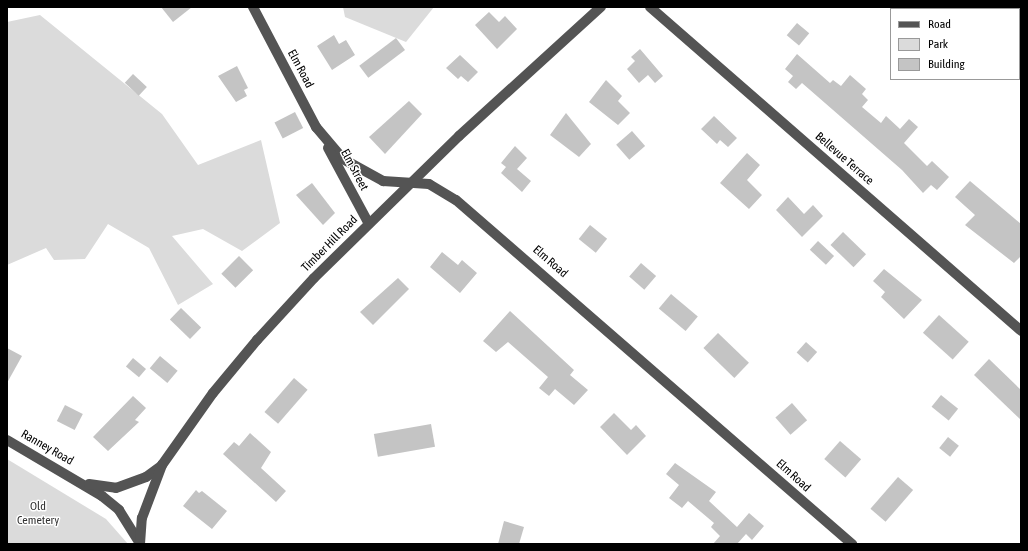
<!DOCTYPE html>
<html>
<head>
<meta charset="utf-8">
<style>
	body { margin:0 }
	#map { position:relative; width:1028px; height:551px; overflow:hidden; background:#fff; font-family:"Asap Condensed",sans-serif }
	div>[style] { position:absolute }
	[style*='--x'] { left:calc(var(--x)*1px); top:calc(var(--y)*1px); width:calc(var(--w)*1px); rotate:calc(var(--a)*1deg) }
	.green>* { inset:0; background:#dbdbdb }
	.building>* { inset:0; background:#c4c4c4; transform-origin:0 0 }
	.minor>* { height:10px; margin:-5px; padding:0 5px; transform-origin:5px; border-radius:5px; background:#545454 }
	span { translate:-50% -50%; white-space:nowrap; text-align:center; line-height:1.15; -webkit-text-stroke:3px #fff; paint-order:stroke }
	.street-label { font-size:12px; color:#000 }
	.park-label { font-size:12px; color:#323232 }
	.frame { position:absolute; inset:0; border:8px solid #000; pointer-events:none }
	.legend { position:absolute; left:890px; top:8px; width:130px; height:72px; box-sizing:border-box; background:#fff; border:1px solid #999; margin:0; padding:5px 7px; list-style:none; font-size:12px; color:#000 }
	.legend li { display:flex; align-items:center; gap:8px; height:20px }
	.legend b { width:20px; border:1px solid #999 }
</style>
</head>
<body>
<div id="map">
	<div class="green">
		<i style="clip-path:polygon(343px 7px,434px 7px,406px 42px,345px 17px)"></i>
		<i style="clip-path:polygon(40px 15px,162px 114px,198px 165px,261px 140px,280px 223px,242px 251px,203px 229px,172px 236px,213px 284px,178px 305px,149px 248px,108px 224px,85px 259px,54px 260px,46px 248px,7px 265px,7px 22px)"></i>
		<i style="clip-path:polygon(7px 459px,106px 519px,128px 544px,7px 544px)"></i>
	</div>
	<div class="building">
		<i style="clip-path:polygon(161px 7px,192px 7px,173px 22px)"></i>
		<i style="clip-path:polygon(489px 12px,499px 22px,505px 16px,517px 29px,497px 49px,475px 25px)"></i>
		<i style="left:797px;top:23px;width:16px;height:16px;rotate:40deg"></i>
		<i style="clip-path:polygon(334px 35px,339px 44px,346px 40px,355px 55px,332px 70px,317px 46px)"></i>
		<i style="left:396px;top:38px;width:15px;height:46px;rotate:53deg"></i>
		<i style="clip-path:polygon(640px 49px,663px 76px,655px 83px,648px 75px,639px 83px,627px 69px,635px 61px,631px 57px)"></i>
		<i style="clip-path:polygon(797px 54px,830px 83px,833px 80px,841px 86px,850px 75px,866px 89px,862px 94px,868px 100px,862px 107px,881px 123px,886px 116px,900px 129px,909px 119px,918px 127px,904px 143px,927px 166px,932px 161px,949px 177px,937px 190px,931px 185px,923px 193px,902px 170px,802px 83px,796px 89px,788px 82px,793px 76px,785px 69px)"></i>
		<i style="clip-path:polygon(460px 55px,478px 72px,468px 82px,461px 76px,458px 79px,446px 68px)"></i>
		<i style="clip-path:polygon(237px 66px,248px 88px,244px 90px,247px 96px,236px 102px,218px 76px)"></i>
		<i style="left:133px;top:74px;width:19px;height:12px;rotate:43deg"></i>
		<i style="clip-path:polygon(606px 80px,622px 96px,618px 101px,630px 113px,618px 125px,589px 102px)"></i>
		<i style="clip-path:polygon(409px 101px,422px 114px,385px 154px,369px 137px)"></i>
		<i style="left:295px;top:112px;width:18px;height:23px;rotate:63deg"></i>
		<i style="clip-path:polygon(566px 113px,591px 144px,579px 157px,550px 135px)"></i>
		<i style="clip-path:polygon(714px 116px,737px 138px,728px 147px,720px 140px,717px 144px,701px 129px)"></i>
		<i style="left:632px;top:131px;width:20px;height:21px;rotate:49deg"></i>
		<i style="clip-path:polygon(515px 146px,527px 158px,517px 169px,531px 181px,522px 192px,501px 173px,506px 167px,501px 163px)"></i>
		<i style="clip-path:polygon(747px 153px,760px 165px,747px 180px,762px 195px,749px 209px,720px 183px)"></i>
		<i style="clip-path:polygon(970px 181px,1021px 224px,1021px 256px,1014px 263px,965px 225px,975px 215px,955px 197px)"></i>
		<i style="clip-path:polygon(312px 183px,335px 213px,323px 225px,296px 195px)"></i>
		<i style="clip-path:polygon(788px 197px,804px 214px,813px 205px,823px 216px,802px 237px,776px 210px)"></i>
		<i style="left:590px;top:225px;width:22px;height:18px;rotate:39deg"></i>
		<i style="left:843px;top:232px;width:32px;height:18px;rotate:44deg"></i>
		<i style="left:818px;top:241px;width:22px;height:12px;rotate:43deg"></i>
		<i style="clip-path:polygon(442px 252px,458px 265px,462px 260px,477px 273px,460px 293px,430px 267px)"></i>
		<i style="left:239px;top:256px;width:20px;height:25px;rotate:45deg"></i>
		<i style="left:641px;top:263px;width:20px;height:18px;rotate:41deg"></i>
		<i style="clip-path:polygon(884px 269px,922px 300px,904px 319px,881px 297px,885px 292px,873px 281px)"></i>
		<i style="clip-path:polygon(398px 278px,409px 289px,373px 325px,360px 312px)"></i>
		<i style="left:671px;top:294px;width:35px;height:19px;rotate:40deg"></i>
		<i style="left:181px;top:308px;width:28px;height:16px;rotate:44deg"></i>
		<i style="clip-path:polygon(510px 311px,574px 370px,570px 375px,588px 390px,574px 405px,555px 389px,549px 396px,539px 388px,548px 377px,508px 342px,496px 352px,483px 341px)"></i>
		<i style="left:939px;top:315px;width:40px;height:24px;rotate:42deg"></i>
		<i style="left:718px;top:333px;width:43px;height:21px;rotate:44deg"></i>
		<i style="left:806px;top:342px;width:15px;height:14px;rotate:42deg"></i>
		<i style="clip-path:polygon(7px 348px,22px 356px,7px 383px)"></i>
		<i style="left:160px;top:356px;width:23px;height:16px;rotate:40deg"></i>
		<i style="left:133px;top:358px;width:17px;height:11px;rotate:40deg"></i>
		<i style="clip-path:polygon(989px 359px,1021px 390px,1021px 420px,974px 375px)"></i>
		<i style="left:294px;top:378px;width:18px;height:45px;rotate:41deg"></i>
		<i style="left:941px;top:395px;width:22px;height:15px;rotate:39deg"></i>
		<i style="clip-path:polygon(133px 396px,146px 408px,135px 420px,139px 422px,108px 451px,93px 437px)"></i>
		<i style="left:792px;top:403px;width:23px;height:22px;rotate:49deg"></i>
		<i style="left:65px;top:405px;width:20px;height:18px;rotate:27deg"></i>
		<i style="clip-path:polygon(614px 413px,631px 430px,636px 425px,646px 436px,627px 455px,600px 427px)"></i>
		<i style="left:431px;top:424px;width:23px;height:58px;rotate:80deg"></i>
		<i style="clip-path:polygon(250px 433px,271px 452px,261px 468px,286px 491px,276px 502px,223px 454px,234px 442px,239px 446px)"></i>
		<i style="left:948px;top:437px;width:14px;height:14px;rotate:39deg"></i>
		<i style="left:840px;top:441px;width:28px;height:24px;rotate:41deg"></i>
		<i style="clip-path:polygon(675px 463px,716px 492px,709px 501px,737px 527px,749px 513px,764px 526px,752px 540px,746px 534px,737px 544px,713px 544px,720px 536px,711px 527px,714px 523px,688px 501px,682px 508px,669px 498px,679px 485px,666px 474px)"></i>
		<i style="left:898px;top:477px;width:20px;height:42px;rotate:41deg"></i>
		<i style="clip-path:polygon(196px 490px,199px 493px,202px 491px,227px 511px,212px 529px,183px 506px)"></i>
		<i style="clip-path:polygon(504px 521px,524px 527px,519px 544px,498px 544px)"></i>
	</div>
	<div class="minor">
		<i style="--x:253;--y:7;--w:136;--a:62.3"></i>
		<i style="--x:316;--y:127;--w:42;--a:49.8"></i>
		<i style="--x:343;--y:159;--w:46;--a:28.8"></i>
		<i style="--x:383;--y:181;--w:46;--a:3.7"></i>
		<i style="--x:429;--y:184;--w:31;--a:31"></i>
		<i style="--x:456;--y:200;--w:525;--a:40.98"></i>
		<i style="--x:650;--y:7;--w:493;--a:41.1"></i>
		<i style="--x:328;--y:148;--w:86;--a:61.7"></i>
		<i style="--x:7;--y:440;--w:110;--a:30.5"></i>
		<i style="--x:102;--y:496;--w:22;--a:39"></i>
		<i style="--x:119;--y:510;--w:40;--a:58"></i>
		<i style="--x:89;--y:484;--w:27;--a:8"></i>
		<i style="--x:116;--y:488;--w:32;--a:-20"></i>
		<i style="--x:146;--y:477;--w:19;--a:-36"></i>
		<i style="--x:140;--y:544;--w:26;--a:-86"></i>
		<i style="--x:142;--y:518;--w:57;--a:-69.3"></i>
		<i style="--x:162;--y:465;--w:88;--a:-54.7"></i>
		<i style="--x:213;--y:393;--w:69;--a:-50.3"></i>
		<i style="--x:257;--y:340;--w:84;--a:-47.4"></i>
		<i style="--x:314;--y:278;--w:203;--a:-44.4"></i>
		<i style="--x:459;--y:136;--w:192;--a:-42.3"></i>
	</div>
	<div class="street-label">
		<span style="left:300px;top:69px;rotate:62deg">Elm Road</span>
		<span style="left:844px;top:159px;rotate:41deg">Bellevue Terrace</span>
		<span style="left:354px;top:170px;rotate:62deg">Elm Street</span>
		<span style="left:330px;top:244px;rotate:-45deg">Timber Hill Road</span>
		<span style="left:550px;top:262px;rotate:41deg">Elm Road</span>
		<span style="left:47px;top:448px;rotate:30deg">Ranney Road</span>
		<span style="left:793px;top:476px;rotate:42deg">Elm Road</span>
	</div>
	<div class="park-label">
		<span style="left:38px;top:514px">Old<br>Cemetery</span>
	</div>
	<div class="frame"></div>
	<ul class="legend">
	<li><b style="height:5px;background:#545454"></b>Road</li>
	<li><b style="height:11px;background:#dbdbdb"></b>Park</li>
	<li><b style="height:11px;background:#c4c4c4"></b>Building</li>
	</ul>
</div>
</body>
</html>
